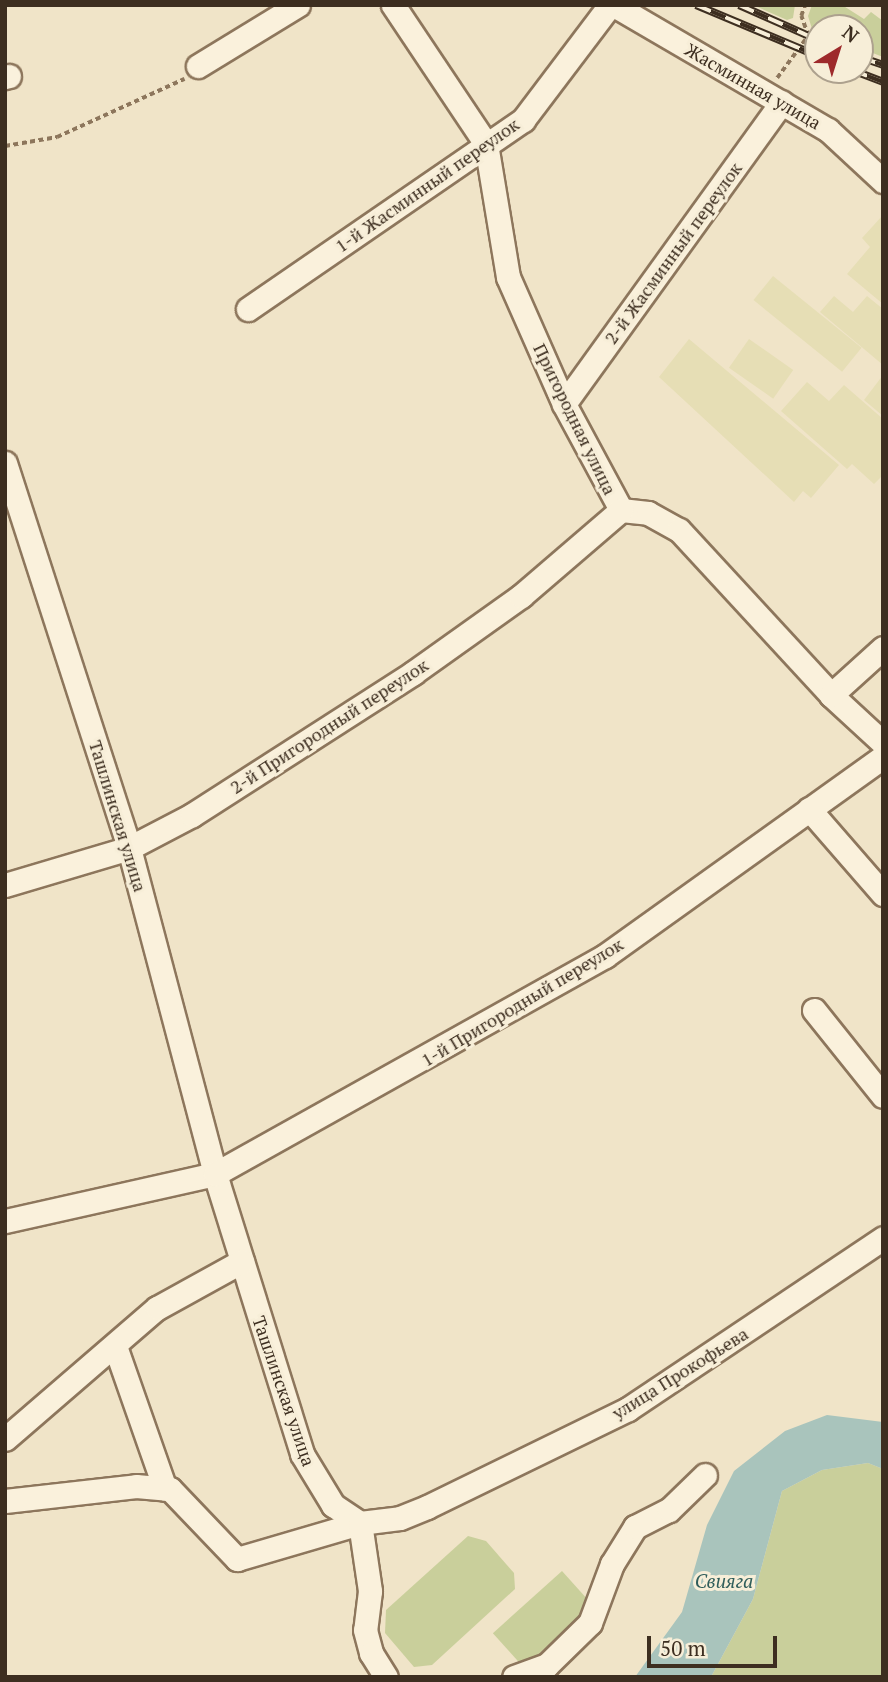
<!DOCTYPE html>
<html>
<head>
<meta charset="utf-8">
<style>
	body { margin:0 }
	#map { position:relative; width:888px; height:1682px; overflow:hidden; background:#f0e4c8; font-family:"PT Serif",serif }
	div>[style] { position:absolute }
	[style*='--x'] { left:calc(var(--x)*1px); top:calc(var(--y)*1px); width:calc(var(--w)*1px); rotate:calc(var(--a)*1deg) }
	.farmland>* { inset:0; background:#e6deb5; transform-origin:0 0 }
	.green>* { inset:0; background:#c9cf9b; transform-origin:0 0 }
	.water>* { inset:0; background:#a9c4bc }
	.path>* { height:3.5px; margin-top:-1.75px; transform-origin:0; background:repeating-linear-gradient(90deg,#8d765c 0 5px,transparent 0 8.5px) }
	.roads { filter:drop-shadow(2px 0 #8d765c) drop-shadow(-2px 0 #8d765c) drop-shadow(0 2px #8d765c) drop-shadow(0 -2px #8d765c) }
	.minor>* { height:23px; margin:-11.5px; padding:0 11.5px; transform-origin:11.5px; border-radius:11.5px; background:#faf1dc }
	.rail>* { height:8px; margin-top:-4px; transform-origin:0; background:repeating-linear-gradient(90deg,#f7eed8 0 16px,#3d2e20 0 32px); box-sizing:border-box; border-block:2px solid #3d2e20 }
	span { translate:-50% -50%; white-space:nowrap; text-align:center; line-height:1.15; -webkit-text-stroke:6px #f7eed8; paint-order:stroke }
	.street-label { font-size:18px; color:#3d2e20 }
	.water-label { font-size:19px; color:#2f5d5a; font-style:italic }
	.frame { position:absolute; inset:0; border:7px solid #3d2e20; pointer-events:none }
	.north { position:absolute; left:804px; top:14px; width:70px; height:70px; box-sizing:border-box; background:#f7eed8; border:2px solid #ada18e; border-radius:50%; rotate:38deg; font-size:19px; font-weight:700; line-height:28px; text-align:center; color:#3d2e20 }
	.north::after { content:''; display:block; margin:auto; width:24px; height:32px; background:#9e2a2b; clip-path:polygon(50% 0,100% 100%,50% 72%,0 100%) }
	.scale { position:absolute; left:647px; top:1636px; width:130px; height:32px; box-sizing:border-box; border:4px solid #3d2e20; border-top:0; padding-left:9px; font-size:21px; line-height:24px; white-space:nowrap; color:#3d2e20; -webkit-text-stroke:5px #f7eed8; paint-order:stroke }
</style>
</head>
<body>
<div id="map">
	<div class="farmland">
		<i style="clip-path:polygon(883px 215px,883px 304px,847px 274px,870px 247px,862px 238px)"></i>
		<i style="left:773px;top:276px;width:114px;height:31px;rotate:39deg"></i>
		<i style="clip-path:polygon(834px 296px,853px 312px,867px 296px,883px 309px,883px 365px,820px 312px)"></i>
		<i style="clip-path:polygon(689px 339px,839px 465px,811px 498px,803px 491px,794px 502px,659px 377px)"></i>
		<i style="left:749px;top:339px;width:54px;height:35px;rotate:35deg"></i>
		<i style="clip-path:polygon(883px 375px,883px 416px,864px 400px)"></i>
		<i style="clip-path:polygon(807px 382px,829px 401px,844px 385px,883px 419px,883px 475px,874px 484px,852px 464px,847px 469px,781px 411px)"></i>
	</div>
	<div class="green">
		<i style="clip-path:polygon(753px 5px,795px 5px,793px 18px,787px 20px)"></i>
		<i style="clip-path:polygon(812px 5px,842px 5px,864px 19px,871px 12px,883px 21px,883px 57px,860px 48px,860px 28px,812px 29px,808px 16px)"></i>
		<i style="clip-path:polygon(868px 1463px,883px 1469px,883px 1677px,711px 1677px,753px 1599px,782px 1491px,822px 1470px)"></i>
		<i style="clip-path:polygon(468px 1536px,486px 1541px,514px 1573px,515px 1589px,432px 1665px,414px 1667px,385px 1633px,386px 1610px)"></i>
		<i style="left:562px;top:1571px;width:46px;height:93px;rotate:48deg"></i>
	</div>
	<div class="water">
		<i style="clip-path:polygon(827px 1415px,883px 1422px,883px 1469px,868px 1463px,822px 1470px,782px 1491px,753px 1599px,711px 1677px,635px 1677px,682px 1612px,707px 1525px,734px 1471px,785px 1431px)"></i>
	</div>
	<div class="path">
		<i style="--x:777;--y:78;--w:52;--a:-53.6"></i>
		<i style="--x:808;--y:36;--w:21;--a:-109"></i>
		<i style="--x:801;--y:16;--w:12;--a:-70"></i>
		<i style="--x:5;--y:146;--w:53;--a:-9.8"></i>
		<i style="--x:57;--y:137;--w:140;--a:-24.5"></i>
	</div>
	<div class="roads">
		<div class="minor">
			<i style="--x:393;--y:5;--w:167;--a:56.2"></i>
			<i style="--x:486;--y:144;--w:135;--a:80.6"></i>
			<i style="--x:508;--y:277;--w:139;--a:66.2"></i>
			<i style="--x:564;--y:404;--w:120;--a:61.7"></i>
			<i style="--x:621;--y:510;--w:27;--a:6"></i>
			<i style="--x:648;--y:513;--w:35;--a:29"></i>
			<i style="--x:679;--y:530;--w:224;--a:47.3"></i>
			<i style="--x:831;--y:695;--w:71;--a:42.7"></i>
			<i style="--x:614;--y:5;--w:248;--a:30.3"></i>
			<i style="--x:828;--y:130;--w:75;--a:42.8"></i>
			<i style="--x:198;--y:66;--w:117;--a:-31.4"></i>
			<i style="--x:5;--y:77;--w:4;--a:-14"></i>
			<i style="--x:248;--y:309;--w:334;--a:-34.5"></i>
			<i style="--x:523;--y:120;--w:144;--a:-52.9"></i>
			<i style="--x:564;--y:404;--w:372;--a:-54.2"></i>
			<i style="--x:5;--y:463;--w:404;--a:72.1"></i>
			<i style="--x:129;--y:848;--w:337;--a:75.2"></i>
			<i style="--x:215;--y:1174;--w:293;--a:72.7"></i>
			<i style="--x:302;--y:1454;--w:60;--a:58.7"></i>
			<i style="--x:333;--y:1505;--w:32;--a:34"></i>
			<i style="--x:360;--y:1523;--w:40;--a:-7.1"></i>
			<i style="--x:400;--y:1518;--w:29;--a:-22"></i>
			<i style="--x:427;--y:1507;--w:224;--a:-26"></i>
			<i style="--x:628;--y:1409;--w:307;--a:-33.8"></i>
			<i style="--x:831;--y:695;--w:70;--a:-42.1"></i>
			<i style="--x:809;--y:809;--w:113;--a:49"></i>
			<i style="--x:5;--y:885;--w:129;--a:-16.6"></i>
			<i style="--x:129;--y:848;--w:71;--a:-27.6"></i>
			<i style="--x:192;--y:815;--w:263;--a:-32.7"></i>
			<i style="--x:413;--y:673;--w:133;--a:-35.5"></i>
			<i style="--x:521;--y:596;--w:132;--a:-40.7"></i>
			<i style="--x:814;--y:1010;--w:110;--a:51.3"></i>
			<i style="--x:5;--y:1221;--w:215;--a:-12.6"></i>
			<i style="--x:215;--y:1174;--w:447;--a:-29.2"></i>
			<i style="--x:605;--y:956;--w:342;--a:-35.6"></i>
			<i style="--x:115;--y:1346;--w:151;--a:70.7"></i>
			<i style="--x:5;--y:1439;--w:201;--a:-40.8"></i>
			<i style="--x:157;--y:1308;--w:97;--a:-28.9"></i>
			<i style="--x:5;--y:1501;--w:132;--a:-6.5"></i>
			<i style="--x:136;--y:1486;--w:34;--a:5"></i>
			<i style="--x:170;--y:1489;--w:97;--a:46.3"></i>
			<i style="--x:237;--y:1559;--w:128;--a:-16.3"></i>
			<i style="--x:360;--y:1523;--w:69;--a:81.6"></i>
			<i style="--x:370;--y:1591;--w:39;--a:97"></i>
			<i style="--x:365;--y:1630;--w:24;--a:75"></i>
			<i style="--x:371;--y:1653;--w:28;--a:58"></i>
			<i style="--x:514;--y:1677;--w:35;--a:-20"></i>
			<i style="--x:547;--y:1665;--w:60;--a:-44.3"></i>
			<i style="--x:590;--y:1623;--w:63;--a:-69.6"></i>
			<i style="--x:612;--y:1564;--w:44;--a:-58.1"></i>
			<i style="--x:635;--y:1527;--w:38;--a:-27"></i>
			<i style="--x:669;--y:1510;--w:50;--a:-44.2"></i>
		</div>
	</div>
	<div class="rail">
		<i style="--x:696;--y:5;--w:132;--a:22.7"></i>
		<i style="--x:739;--y:5;--w:86;--a:23.9"></i>
		<i style="--x:860;--y:57;--w:24;--a:19"></i>
		<i style="--x:852;--y:70;--w:33;--a:21"></i>
	</div>
	<div class="street-label">
		<span style="left:753px;top:86px;rotate:30deg">Жасминная улица</span>
		<span style="left:427px;top:185px;rotate:-35deg">1-й Жасминный переулок</span>
		<span style="left:673px;top:253px;rotate:-54deg">2-й Жасминный переулок</span>
		<span style="left:575px;top:419px;rotate:64deg">Пригородная улица</span>
		<span style="left:329px;top:726px;rotate:-33deg">2-й Пригородный переулок</span>
		<span style="left:118px;top:816px;rotate:73deg">Ташлинская улица</span>
		<span style="left:522px;top:1002px;rotate:-31deg">1-й Пригородный переулок</span>
		<span style="left:680px;top:1373px;rotate:-32deg">улица Прокофьева</span>
		<span style="left:284px;top:1391px;rotate:71deg">Ташлинская улица</span>
	</div>
	<div class="water-label">
		<span style="left:724px;top:1581px">Свияга</span>
	</div>
	<div class="frame"></div>
	<div class="north">N</div>
	<div class="scale">50 m</div>
</div>
</body>
</html>
